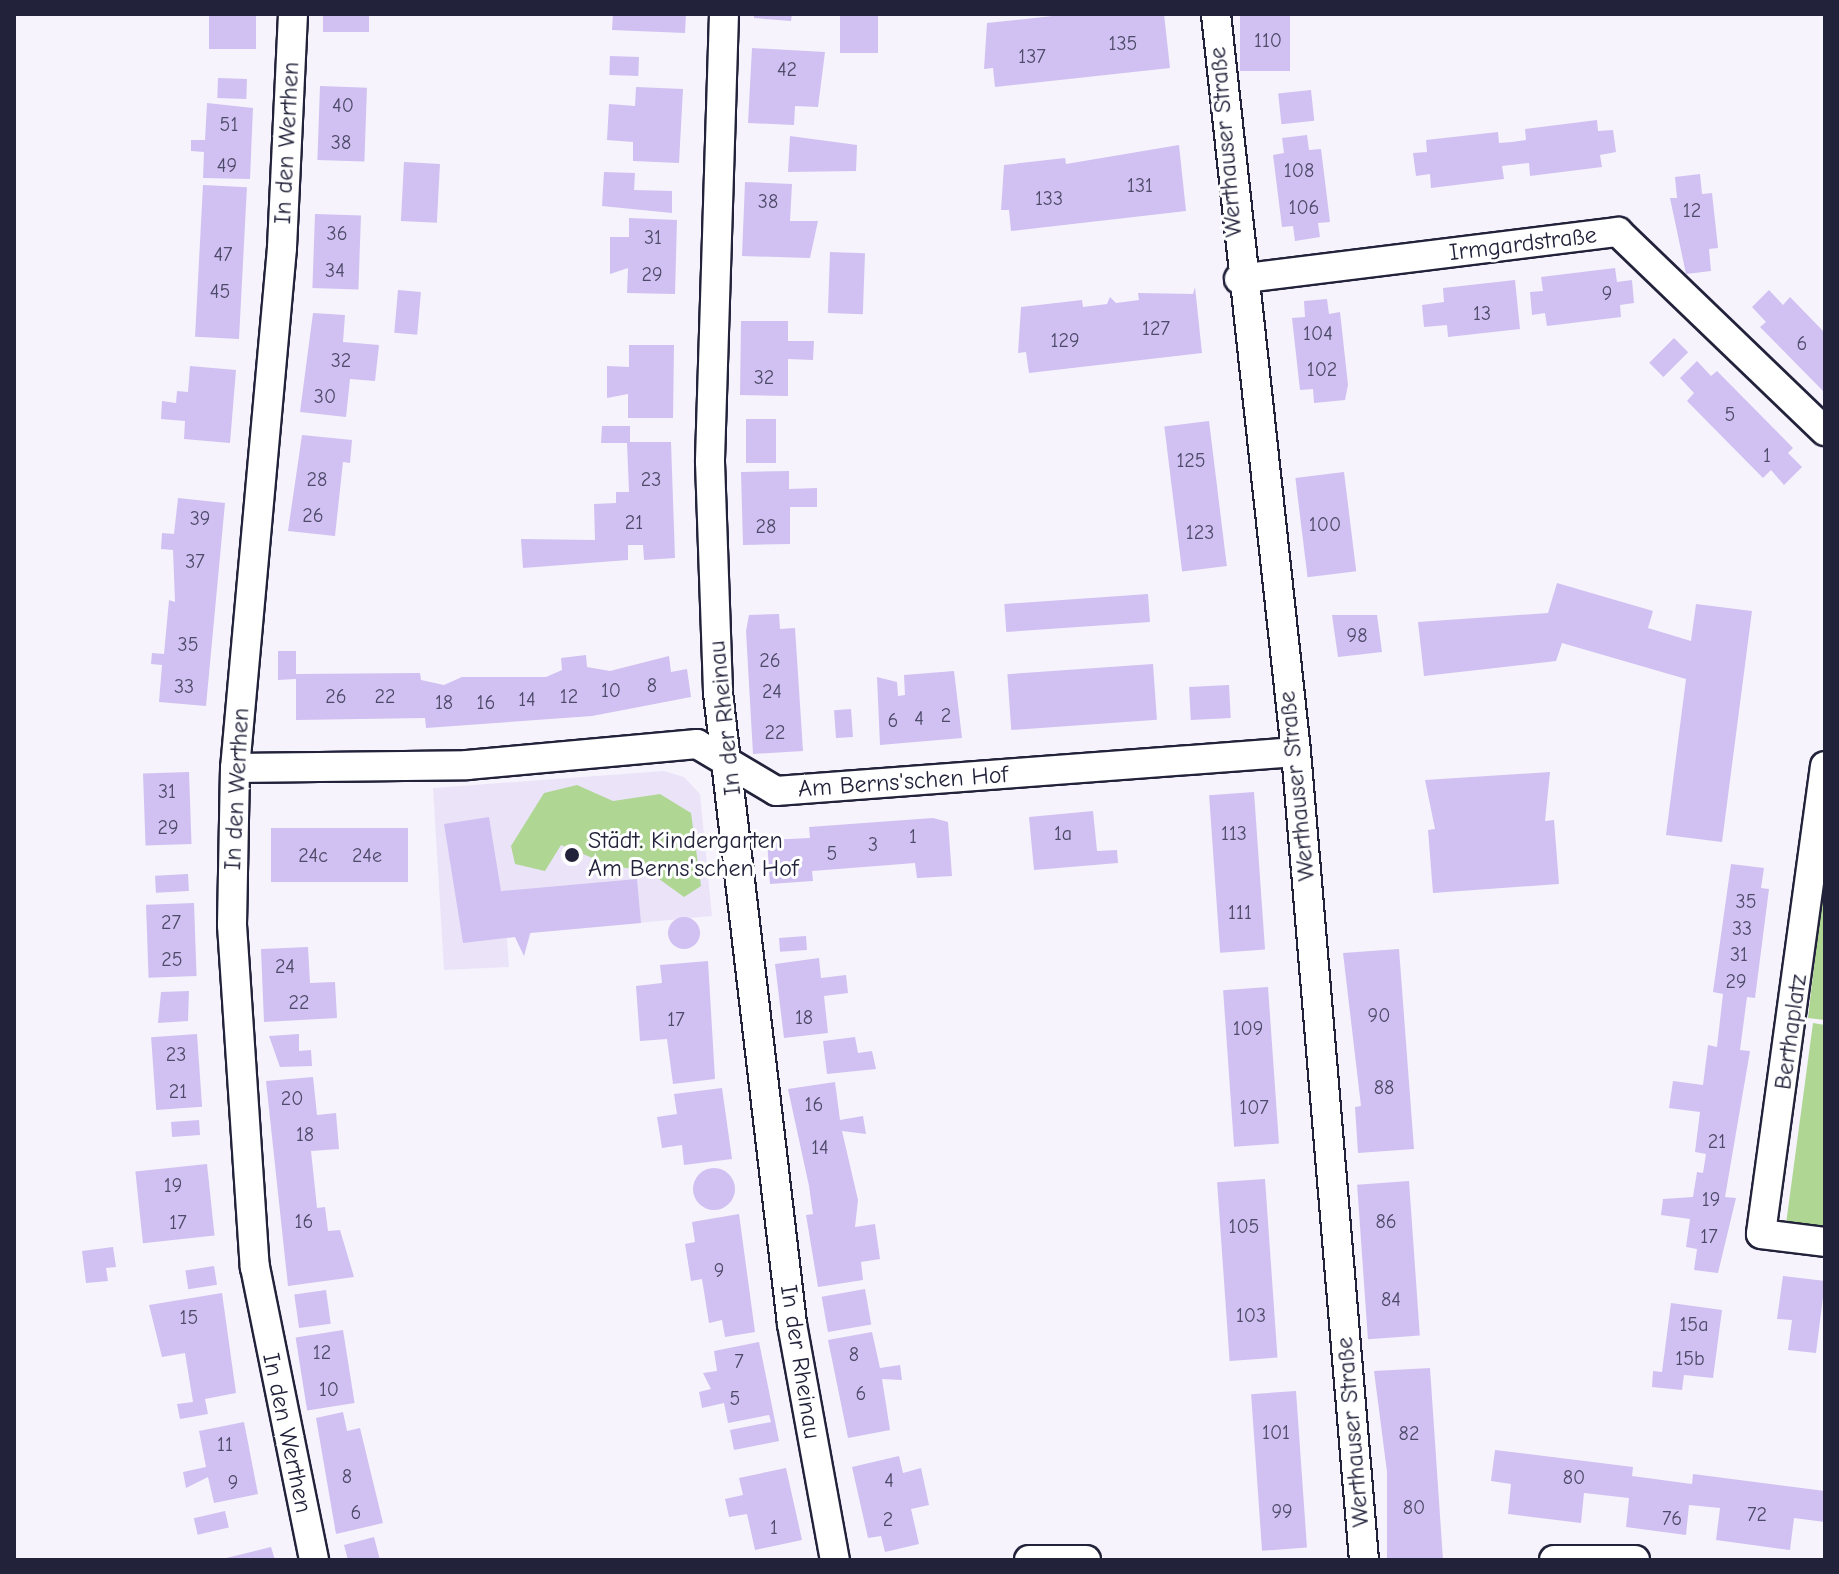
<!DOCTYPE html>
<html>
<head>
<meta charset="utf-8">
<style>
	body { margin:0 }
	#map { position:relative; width:1839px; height:1574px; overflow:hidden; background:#f6f3fc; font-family:"Comic Neue",sans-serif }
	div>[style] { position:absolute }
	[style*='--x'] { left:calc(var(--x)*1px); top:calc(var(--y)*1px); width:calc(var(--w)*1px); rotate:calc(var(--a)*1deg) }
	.built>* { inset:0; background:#ebe4f9 }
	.green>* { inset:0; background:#afd693 }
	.building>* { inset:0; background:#d0c1f2; transform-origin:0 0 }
	.round { border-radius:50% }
	.roads { filter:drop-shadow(2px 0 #22223b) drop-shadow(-2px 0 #22223b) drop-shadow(0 2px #22223b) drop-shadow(0 -2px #22223b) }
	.street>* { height:28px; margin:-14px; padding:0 14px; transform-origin:14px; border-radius:14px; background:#fff }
	.dots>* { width:22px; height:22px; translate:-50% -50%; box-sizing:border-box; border:4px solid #fff; border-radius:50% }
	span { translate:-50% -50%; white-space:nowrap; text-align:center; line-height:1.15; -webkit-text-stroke:6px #fff; paint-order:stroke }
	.number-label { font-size:20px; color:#4e4a69 }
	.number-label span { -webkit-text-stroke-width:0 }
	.street-label { font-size:24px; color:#22223b }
	.poi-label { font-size:24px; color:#22223b }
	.left { translate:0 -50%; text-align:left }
	.frame { position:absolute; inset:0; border:16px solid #22223b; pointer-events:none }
</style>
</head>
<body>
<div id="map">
	<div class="built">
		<i style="clip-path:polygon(664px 771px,684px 777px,700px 794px,712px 916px,531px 933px,524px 956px,515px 937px,507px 938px,509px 967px,444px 970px,433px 788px)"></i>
	</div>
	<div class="green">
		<i style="clip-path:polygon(577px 785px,613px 801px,660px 794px,691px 813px,701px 886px,684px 897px,648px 871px,612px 866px,561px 845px,545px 871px,515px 864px,511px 846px,544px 793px)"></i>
		<i style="clip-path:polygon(1825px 872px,1825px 1020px,1808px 1018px)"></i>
		<i style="clip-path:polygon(1813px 1023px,1825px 1025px,1825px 1230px,1786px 1224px)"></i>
	</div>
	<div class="building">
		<i style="left:209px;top:14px;width:47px;height:35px"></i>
		<i style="left:323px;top:14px;width:46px;height:18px"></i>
		<i style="clip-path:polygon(613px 14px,686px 14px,685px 33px,612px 30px)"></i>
		<i style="clip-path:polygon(754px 14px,792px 14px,791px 21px,754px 18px)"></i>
		<i style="left:840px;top:14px;width:38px;height:39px"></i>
		<i style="clip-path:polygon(1071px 14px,1164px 14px,1170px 68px,995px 87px,993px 68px,984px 69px,987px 23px)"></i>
		<i style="left:1240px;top:14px;width:50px;height:57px"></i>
		<i style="clip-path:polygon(752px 48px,825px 52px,818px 107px,795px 106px,794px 125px,748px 123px)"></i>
		<i style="left:610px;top:56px;width:29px;height:19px;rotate:2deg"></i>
		<i style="left:218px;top:78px;width:29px;height:20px;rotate:2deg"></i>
		<i style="left:320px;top:86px;width:47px;height:74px;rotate:2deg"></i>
		<i style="clip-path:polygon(636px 87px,683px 89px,679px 163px,633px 161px,633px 142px,607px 140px,609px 104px,635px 106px)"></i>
		<i style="left:1311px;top:90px;width:31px;height:33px;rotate:84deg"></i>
		<i style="clip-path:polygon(207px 103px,253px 108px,250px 179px,203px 178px,204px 152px,191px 151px,191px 140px,205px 140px)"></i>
		<i style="clip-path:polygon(1597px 120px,1598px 131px,1613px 130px,1616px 152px,1600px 155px,1602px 167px,1530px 176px,1529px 163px,1502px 166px,1504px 179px,1431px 188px,1430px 174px,1416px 176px,1413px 153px,1427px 152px,1426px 140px,1498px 132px,1499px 143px,1512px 142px,1526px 140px,1525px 129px)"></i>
		<i style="clip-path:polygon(1307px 135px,1309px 150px,1321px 149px,1330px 222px,1318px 223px,1320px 237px,1295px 241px,1293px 226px,1282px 227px,1273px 155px,1284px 153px,1282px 138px)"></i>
		<i style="clip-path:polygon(790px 136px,857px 145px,856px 171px,788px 172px)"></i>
		<i style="clip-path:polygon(1179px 145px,1186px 211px,1011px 231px,1009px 210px,1001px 210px,1004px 165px,1065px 158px,1066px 164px)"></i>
		<i style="left:404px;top:162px;width:36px;height:59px;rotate:3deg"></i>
		<i style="clip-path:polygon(604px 172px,635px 173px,634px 190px,672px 191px,672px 213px,602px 206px)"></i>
		<i style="clip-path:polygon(1700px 174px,1702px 194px,1712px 193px,1718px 248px,1709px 249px,1711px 271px,1686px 274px,1670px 198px,1677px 198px,1675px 177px)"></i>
		<i style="clip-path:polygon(745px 182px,792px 184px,790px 221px,818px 221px,810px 258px,742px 256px)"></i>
		<i style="left:203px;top:185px;width:44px;height:152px;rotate:3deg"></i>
		<i style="left:315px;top:214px;width:46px;height:74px;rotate:2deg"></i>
		<i style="clip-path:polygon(629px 218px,677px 220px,675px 294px,627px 293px,628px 268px,610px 274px,610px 237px,629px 237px)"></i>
		<i style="left:830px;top:252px;width:35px;height:61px;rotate:2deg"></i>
		<i style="clip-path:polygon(1615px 268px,1617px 282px,1632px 280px,1634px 303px,1620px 305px,1621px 317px,1547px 326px,1545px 313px,1532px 315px,1530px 292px,1543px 291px,1541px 277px)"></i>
		<i style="clip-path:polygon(1515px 280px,1520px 329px,1448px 337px,1447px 325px,1424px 327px,1422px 305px,1444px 302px,1443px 288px)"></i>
		<i style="clip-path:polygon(1195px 287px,1202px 353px,1029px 373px,1026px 352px,1018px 353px,1021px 307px,1082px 300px,1083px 307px,1107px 304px,1110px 297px,1116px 303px,1139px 300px,1138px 293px,1193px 294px)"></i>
		<i style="left:398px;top:290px;width:23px;height:43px;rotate:5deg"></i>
		<i style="clip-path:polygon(1769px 290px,1783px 305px,1790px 297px,1825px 333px,1825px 393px,1760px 327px,1766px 322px,1752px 307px)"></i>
		<i style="clip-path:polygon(1327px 299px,1329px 314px,1340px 312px,1348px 385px,1345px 400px,1314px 403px,1313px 389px,1300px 390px,1292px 318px,1305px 317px,1304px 301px)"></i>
		<i style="clip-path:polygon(313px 313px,345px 315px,343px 342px,379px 345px,375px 381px,350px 379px,346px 417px,300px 412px)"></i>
		<i style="clip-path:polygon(741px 321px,788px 321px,788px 341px,814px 341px,813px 360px,788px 359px,788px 396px,740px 395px)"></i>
		<i style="left:1674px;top:338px;width:20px;height:35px;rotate:45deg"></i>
		<i style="clip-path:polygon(629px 345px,674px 345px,673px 418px,628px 418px,628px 394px,607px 398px,607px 366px,629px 367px)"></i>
		<i style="clip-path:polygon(1697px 361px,1711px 376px,1717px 371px,1793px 448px,1788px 453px,1802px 467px,1784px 485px,1771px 470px,1763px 478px,1687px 401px,1694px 393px,1680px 378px)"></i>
		<i style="clip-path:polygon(190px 366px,236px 370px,230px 443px,184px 439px,185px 421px,161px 419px,162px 401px,176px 403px,177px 391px,188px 392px)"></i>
		<i style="left:746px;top:419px;width:30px;height:44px"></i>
		<i style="left:1209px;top:421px;width:146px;height:45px;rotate:83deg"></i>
		<i style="clip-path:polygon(602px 426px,630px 426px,630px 442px,671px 442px,675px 558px,644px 560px,643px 545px,628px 545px,628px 560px,523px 568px,521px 539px,595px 540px,594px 504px,616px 503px,616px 492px,629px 492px,627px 443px,601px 443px)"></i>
		<i style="clip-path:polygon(302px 435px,352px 440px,350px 463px,343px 462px,335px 536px,288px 531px)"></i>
		<i style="clip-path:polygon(789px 471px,789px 489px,817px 488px,817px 507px,790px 507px,790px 544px,743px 545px,741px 472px)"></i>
		<i style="left:1344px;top:472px;width:100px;height:49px;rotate:83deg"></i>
		<i style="clip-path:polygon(178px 498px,225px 503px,206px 706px,159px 702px,162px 665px,151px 664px,152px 653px,164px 654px,169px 600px,175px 602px,173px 550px,161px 549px,162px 533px,174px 534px)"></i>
		<i style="clip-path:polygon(1557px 583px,1653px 611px,1648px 628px,1691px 641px,1696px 604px,1752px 611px,1722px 842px,1666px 835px,1686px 679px,1562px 643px,1556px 661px,1424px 676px,1418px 622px,1548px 613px)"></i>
		<i style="left:1148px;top:594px;width:28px;height:144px;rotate:86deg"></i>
		<i style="clip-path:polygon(779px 614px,780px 629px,795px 628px,803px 751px,753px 754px,746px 631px,749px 615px)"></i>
		<i style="clip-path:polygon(1332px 615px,1377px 615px,1382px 652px,1338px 657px)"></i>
		<i style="clip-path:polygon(278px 651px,296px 651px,296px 674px,420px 673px,421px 680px,444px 685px,462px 677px,546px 677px,562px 670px,561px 658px,586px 655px,587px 667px,610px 671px,669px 656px,671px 672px,687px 669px,691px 697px,592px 716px,426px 728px,425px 718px,296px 720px,296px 679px,278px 680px)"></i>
		<i style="left:1153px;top:664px;width:56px;height:146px;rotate:86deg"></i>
		<i style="clip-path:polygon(954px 671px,962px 738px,880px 745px,877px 677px,897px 682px,898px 696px,905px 695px,904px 675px)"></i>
		<i style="left:1229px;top:685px;width:33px;height:40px;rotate:87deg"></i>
		<i style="left:851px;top:709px;width:28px;height:17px;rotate:86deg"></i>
		<i style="left:189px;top:772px;width:72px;height:46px;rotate:88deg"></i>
		<i style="clip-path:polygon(1550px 772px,1545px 821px,1554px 820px,1559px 884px,1433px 893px,1428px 830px,1435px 829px,1425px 780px)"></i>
		<i style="left:1254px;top:792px;width:158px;height:45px;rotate:86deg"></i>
		<i style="clip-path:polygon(1093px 811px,1097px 851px,1117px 850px,1118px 863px,1034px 870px,1029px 817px)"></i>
		<i style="clip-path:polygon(489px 817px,501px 891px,637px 879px,641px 923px,530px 933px,524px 956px,515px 937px,463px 943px,444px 824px)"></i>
		<i style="clip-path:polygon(933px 818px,948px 822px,952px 876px,917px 878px,915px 863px,812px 871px,813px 881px,770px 884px,767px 840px,810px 838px,809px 827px)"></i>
		<i style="left:271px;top:828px;width:137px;height:54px"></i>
		<i style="clip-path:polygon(1731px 864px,1764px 868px,1761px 888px,1769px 889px,1755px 998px,1747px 997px,1740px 1050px,1750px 1051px,1725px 1197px,1736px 1198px,1718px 1273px,1694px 1270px,1697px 1249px,1686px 1247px,1690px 1219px,1661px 1215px,1663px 1199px,1693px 1197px,1697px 1172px,1703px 1173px,1706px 1154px,1695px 1152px,1700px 1112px,1669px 1108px,1673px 1081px,1703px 1085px,1708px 1045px,1717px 1047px,1723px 994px,1713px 992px)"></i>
		<i style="left:188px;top:874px;width:17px;height:33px;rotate:87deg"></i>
		<i style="left:194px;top:903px;width:73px;height:48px;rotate:88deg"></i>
		<i class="round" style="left:668px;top:917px;width:32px;height:32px"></i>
		<i style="left:806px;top:936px;width:14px;height:27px;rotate:86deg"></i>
		<i style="clip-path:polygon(308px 947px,310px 983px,335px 982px,337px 1018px,264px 1022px,261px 949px)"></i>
		<i style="clip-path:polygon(1399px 949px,1414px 1149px,1358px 1153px,1355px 1107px,1361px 1106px,1343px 953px)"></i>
		<i style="clip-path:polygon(819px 958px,821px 978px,846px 975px,848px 993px,824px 996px,828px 1033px,784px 1038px,775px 964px)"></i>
		<i style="clip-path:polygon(708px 961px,715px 1079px,673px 1084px,667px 1039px,640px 1041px,636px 986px,662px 983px,660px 965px)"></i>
		<i style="left:1268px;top:987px;width:157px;height:45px;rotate:86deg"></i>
		<i style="clip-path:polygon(189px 991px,188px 1021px,158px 1023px,161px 992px)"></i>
		<i style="left:197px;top:1034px;width:73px;height:46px;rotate:86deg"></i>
		<i style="clip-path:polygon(299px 1034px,299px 1051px,311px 1050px,312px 1066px,280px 1067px,269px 1036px)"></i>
		<i style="clip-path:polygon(855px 1037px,858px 1053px,872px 1051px,876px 1069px,827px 1074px,823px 1041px)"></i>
		<i style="clip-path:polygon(313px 1077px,317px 1115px,336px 1113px,339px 1149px,311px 1151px,317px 1208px,325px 1207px,328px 1231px,340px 1230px,354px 1277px,288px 1286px,266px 1081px)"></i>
		<i style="clip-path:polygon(835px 1082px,840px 1120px,863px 1116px,866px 1134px,842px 1131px,858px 1200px,855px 1227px,875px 1224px,880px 1259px,861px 1262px,863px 1280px,818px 1287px,806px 1215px,813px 1214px,809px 1186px,788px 1089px)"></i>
		<i style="clip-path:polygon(722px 1088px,732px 1159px,684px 1165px,682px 1145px,662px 1148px,657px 1117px,677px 1114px,674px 1094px)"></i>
		<i style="left:199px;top:1120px;width:15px;height:28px;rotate:86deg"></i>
		<i style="left:207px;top:1164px;width:72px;height:72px;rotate:84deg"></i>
		<i class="round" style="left:693px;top:1168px;width:42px;height:42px"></i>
		<i style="left:1265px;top:1179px;width:179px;height:48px;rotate:86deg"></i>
		<i style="left:1409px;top:1181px;width:155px;height:52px;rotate:86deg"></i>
		<i style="clip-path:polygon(739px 1214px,755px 1332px,725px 1337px,722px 1320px,709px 1323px,702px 1279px,691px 1281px,685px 1244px,695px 1242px,692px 1222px)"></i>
		<i style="clip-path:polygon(113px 1247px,116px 1267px,106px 1268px,108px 1281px,86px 1283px,82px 1251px)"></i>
		<i style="left:214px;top:1266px;width:19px;height:29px;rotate:81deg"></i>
		<i style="clip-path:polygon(1783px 1276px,1825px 1281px,1816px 1353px,1788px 1350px,1792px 1320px,1777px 1319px)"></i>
		<i style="left:865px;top:1289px;width:36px;height:44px;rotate:80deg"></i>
		<i style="left:326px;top:1290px;width:34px;height:32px;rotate:82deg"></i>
		<i style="clip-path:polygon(222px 1293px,236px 1393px,205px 1399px,208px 1414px,180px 1419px,177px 1404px,193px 1402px,185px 1353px,162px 1357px,149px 1305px)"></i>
		<i style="clip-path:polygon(1671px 1303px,1722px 1310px,1713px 1378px,1684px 1375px,1682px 1390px,1652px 1387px,1653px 1371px,1662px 1372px)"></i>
		<i style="left:343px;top:1330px;width:74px;height:48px;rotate:81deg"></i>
		<i style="clip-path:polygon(872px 1332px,880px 1368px,900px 1365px,902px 1380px,882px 1379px,890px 1430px,848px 1438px,828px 1340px)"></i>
		<i style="clip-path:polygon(759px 1342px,779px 1441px,734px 1450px,730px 1430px,771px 1422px,769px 1415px,728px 1423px,724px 1403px,702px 1408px,699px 1392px,711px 1389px,703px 1373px,717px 1371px,714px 1351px)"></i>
		<i style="clip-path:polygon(1430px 1368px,1443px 1560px,1387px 1560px,1387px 1472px,1374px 1371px)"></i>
		<i style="left:1296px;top:1391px;width:157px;height:45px;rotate:86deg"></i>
		<i style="clip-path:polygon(343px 1412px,347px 1431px,360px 1428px,383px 1523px,336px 1534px,316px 1418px)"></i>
		<i style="clip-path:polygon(244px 1422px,258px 1494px,214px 1503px,208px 1477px,186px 1488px,183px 1472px,206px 1467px,199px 1431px)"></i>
		<i style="clip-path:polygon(1495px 1450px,1633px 1467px,1632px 1476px,1692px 1484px,1693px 1474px,1825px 1491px,1825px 1522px,1794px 1518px,1790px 1550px,1716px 1540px,1720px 1508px,1689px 1505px,1686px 1535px,1626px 1527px,1629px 1498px,1584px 1493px,1581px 1523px,1508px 1514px,1511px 1484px,1491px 1481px)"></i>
		<i style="clip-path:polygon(899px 1456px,903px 1473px,921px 1468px,929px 1505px,911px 1509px,919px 1544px,885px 1552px,881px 1536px,868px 1538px,852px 1467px)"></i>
		<i style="clip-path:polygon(786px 1468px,802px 1540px,755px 1550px,747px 1514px,729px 1517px,725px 1499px,743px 1495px,739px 1478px)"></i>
		<i style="left:225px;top:1511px;width:17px;height:32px;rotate:77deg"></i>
		<i style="clip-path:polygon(374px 1537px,380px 1560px,348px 1560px,344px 1545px)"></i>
		<i style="clip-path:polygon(271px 1547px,275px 1560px,222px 1560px,222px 1559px)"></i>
	</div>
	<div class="roads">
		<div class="street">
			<i style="--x:293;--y:14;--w:234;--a:92.7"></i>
			<i style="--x:282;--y:248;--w:522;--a:95.16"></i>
			<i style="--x:235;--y:768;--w:157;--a:91.1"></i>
			<i style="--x:232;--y:925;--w:343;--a:86.2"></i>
			<i style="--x:255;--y:1267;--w:299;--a:78.6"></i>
			<i style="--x:724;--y:14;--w:448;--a:91.8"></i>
			<i style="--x:710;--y:462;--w:231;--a:88"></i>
			<i style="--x:718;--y:693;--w:635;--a:83.31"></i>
			<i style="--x:792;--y:1324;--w:240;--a:79.7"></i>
			<i style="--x:1216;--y:14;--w:742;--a:83.81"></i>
			<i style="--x:1296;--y:752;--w:811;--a:85.19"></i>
			<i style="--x:1239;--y:279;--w:382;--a:-7.1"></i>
			<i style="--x:1618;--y:232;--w:287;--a:43.9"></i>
			<i style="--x:1825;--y:766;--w:472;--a:97.8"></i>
			<i style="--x:1761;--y:1234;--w:64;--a:7.1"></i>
			<i style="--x:235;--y:768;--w:232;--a:-0.7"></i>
			<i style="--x:467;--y:765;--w:231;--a:-5.2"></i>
			<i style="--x:697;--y:744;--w:92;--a:30.7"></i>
			<i style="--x:776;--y:791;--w:521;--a:-4.29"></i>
			<i style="--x:1029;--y:1560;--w:57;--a:0"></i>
			<i style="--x:1554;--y:1560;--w:81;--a:0"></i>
		</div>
	</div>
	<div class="dots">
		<i style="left:572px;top:855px;background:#22223b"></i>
	</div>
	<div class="number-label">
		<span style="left:1268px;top:40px">110</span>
		<span style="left:1123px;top:43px">135</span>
		<span style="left:1032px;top:56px">137</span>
		<span style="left:787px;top:69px">42</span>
		<span style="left:343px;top:105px">40</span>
		<span style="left:229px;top:124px">51</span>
		<span style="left:341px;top:142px">38</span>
		<span style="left:227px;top:165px">49</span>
		<span style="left:1299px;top:170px">108</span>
		<span style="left:1140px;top:185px">131</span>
		<span style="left:1049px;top:198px">133</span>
		<span style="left:768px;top:201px">38</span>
		<span style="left:1304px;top:207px">106</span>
		<span style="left:1692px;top:210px">12</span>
		<span style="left:337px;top:233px">36</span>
		<span style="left:653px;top:237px">31</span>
		<span style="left:223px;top:254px">47</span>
		<span style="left:335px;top:270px">34</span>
		<span style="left:652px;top:274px">29</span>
		<span style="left:220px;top:291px">45</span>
		<span style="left:1607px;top:293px">9</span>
		<span style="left:1482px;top:313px">13</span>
		<span style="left:1156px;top:328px">127</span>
		<span style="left:1318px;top:333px">104</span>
		<span style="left:1065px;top:340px">129</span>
		<span style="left:1802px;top:343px">6</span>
		<span style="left:341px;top:360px">32</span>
		<span style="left:1322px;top:369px">102</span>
		<span style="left:764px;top:377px">32</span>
		<span style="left:325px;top:396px">30</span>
		<span style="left:1730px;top:414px">5</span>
		<span style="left:1767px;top:455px">1</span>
		<span style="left:1191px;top:460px">125</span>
		<span style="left:317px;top:479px">28</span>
		<span style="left:651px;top:479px">23</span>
		<span style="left:313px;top:515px">26</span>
		<span style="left:200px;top:518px">39</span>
		<span style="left:634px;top:522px">21</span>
		<span style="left:1325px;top:524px">100</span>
		<span style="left:766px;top:526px">28</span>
		<span style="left:1200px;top:532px">123</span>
		<span style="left:195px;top:561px">37</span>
		<span style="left:1357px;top:635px">98</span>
		<span style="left:188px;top:644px">35</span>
		<span style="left:770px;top:660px">26</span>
		<span style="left:652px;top:685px">8</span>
		<span style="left:184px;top:686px">33</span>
		<span style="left:611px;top:690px">10</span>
		<span style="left:772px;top:691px">24</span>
		<span style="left:336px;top:696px">26</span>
		<span style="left:385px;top:696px">22</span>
		<span style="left:569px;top:696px">12</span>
		<span style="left:527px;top:699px">14</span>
		<span style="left:444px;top:702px">18</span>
		<span style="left:486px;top:702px">16</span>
		<span style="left:946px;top:715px">2</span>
		<span style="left:919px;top:718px">4</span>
		<span style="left:893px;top:720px">6</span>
		<span style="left:775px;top:732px">22</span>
		<span style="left:167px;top:791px">31</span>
		<span style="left:168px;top:827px">29</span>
		<span style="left:1063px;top:833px">1a</span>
		<span style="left:1234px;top:833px">113</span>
		<span style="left:913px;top:836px">1</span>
		<span style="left:873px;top:844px">3</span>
		<span style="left:832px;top:853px">5</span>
		<span style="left:313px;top:855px">24c</span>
		<span style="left:367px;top:855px">24e</span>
		<span style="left:1746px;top:901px">35</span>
		<span style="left:1240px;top:912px">111</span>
		<span style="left:171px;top:922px">27</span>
		<span style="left:1742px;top:928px">33</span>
		<span style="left:1739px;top:954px">31</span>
		<span style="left:172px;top:959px">25</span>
		<span style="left:285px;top:966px">24</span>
		<span style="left:1736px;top:981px">29</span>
		<span style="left:299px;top:1002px">22</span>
		<span style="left:1379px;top:1015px">90</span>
		<span style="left:804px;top:1017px">18</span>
		<span style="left:676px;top:1019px">17</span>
		<span style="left:1248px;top:1028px">109</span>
		<span style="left:176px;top:1054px">23</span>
		<span style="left:1384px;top:1087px">88</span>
		<span style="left:178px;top:1091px">21</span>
		<span style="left:292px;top:1098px">20</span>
		<span style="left:814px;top:1104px">16</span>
		<span style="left:1254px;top:1107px">107</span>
		<span style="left:305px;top:1134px">18</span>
		<span style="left:1717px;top:1141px">21</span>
		<span style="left:820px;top:1147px">14</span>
		<span style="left:173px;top:1185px">19</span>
		<span style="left:1711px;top:1199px">19</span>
		<span style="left:304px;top:1221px">16</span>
		<span style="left:1386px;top:1221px">86</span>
		<span style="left:178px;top:1222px">17</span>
		<span style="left:1244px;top:1226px">105</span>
		<span style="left:1709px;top:1236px">17</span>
		<span style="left:719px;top:1270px">9</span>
		<span style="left:1391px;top:1299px">84</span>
		<span style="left:1251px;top:1315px">103</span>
		<span style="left:189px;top:1317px">15</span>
		<span style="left:1694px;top:1324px">15a</span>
		<span style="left:322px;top:1352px">12</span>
		<span style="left:854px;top:1354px">8</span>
		<span style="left:1690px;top:1358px">15b</span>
		<span style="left:739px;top:1361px">7</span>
		<span style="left:329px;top:1389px">10</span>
		<span style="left:861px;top:1393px">6</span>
		<span style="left:735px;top:1398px">5</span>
		<span style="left:1276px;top:1432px">101</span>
		<span style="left:1409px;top:1433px">82</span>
		<span style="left:225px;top:1444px">11</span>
		<span style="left:347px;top:1476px">8</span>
		<span style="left:1574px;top:1477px">80</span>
		<span style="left:889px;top:1480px">4</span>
		<span style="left:233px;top:1482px">9</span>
		<span style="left:1414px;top:1507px">80</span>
		<span style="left:1282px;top:1511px">99</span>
		<span style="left:356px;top:1512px">6</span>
		<span style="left:1757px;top:1514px">72</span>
		<span style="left:1672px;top:1518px">76</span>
		<span style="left:888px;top:1519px">2</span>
		<span style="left:774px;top:1527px">1</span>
	</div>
	<div class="street-label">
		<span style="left:1226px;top:142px;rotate:-95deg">Werthauser Straße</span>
		<span style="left:287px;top:143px;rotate:-87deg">In den Werthen</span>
		<span style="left:1523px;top:244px;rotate:-7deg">Irmgardstraße</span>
		<span style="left:725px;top:718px;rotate:-96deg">In der Rheinau</span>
		<span style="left:903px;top:782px;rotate:-4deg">Am Berns'schen Hof</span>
		<span style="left:1297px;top:786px;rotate:-96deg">Werthauser Straße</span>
		<span style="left:237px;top:789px;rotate:-87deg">In den Werthen</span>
		<span style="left:1791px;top:1032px;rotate:-82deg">Berthaplatz</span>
		<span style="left:800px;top:1362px;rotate:81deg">In der Rheinau</span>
		<span style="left:1353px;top:1432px;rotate:-95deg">Werthauser Straße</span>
		<span style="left:287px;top:1433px;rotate:78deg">In den Werthen</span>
	</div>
	<div class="poi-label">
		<span class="left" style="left:588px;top:855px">Städt. Kindergarten<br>Am Berns'schen Hof</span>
	</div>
	<div class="frame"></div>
</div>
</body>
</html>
